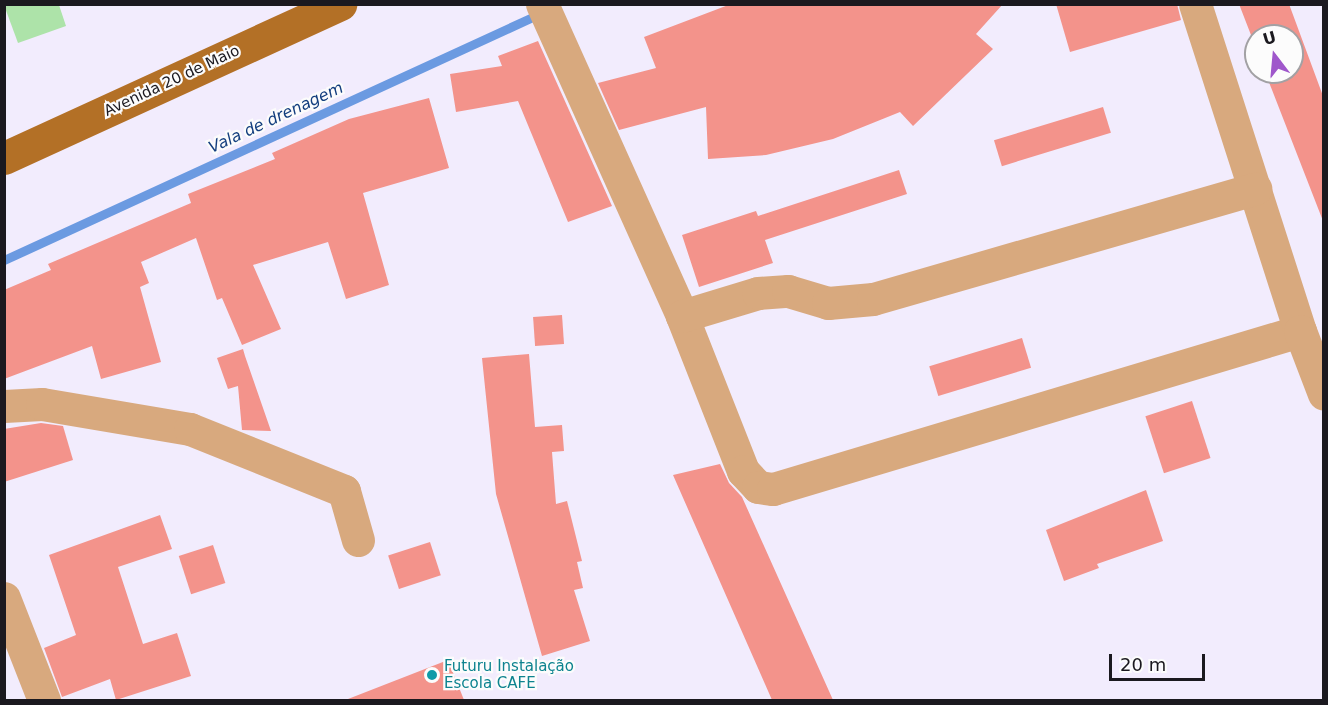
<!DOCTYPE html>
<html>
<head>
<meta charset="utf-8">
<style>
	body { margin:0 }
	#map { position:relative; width:1328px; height:705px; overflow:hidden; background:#f2ecfd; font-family:"DejaVu Sans",sans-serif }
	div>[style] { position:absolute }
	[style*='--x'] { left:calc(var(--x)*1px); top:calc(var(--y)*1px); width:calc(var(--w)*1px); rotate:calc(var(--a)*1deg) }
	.green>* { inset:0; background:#ade3a9 }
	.stream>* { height:9px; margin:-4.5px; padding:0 4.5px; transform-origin:4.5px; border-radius:4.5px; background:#6b9ae1 }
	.building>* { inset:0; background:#f3938b; transform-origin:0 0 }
	.minor>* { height:33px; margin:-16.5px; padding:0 16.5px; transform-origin:16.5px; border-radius:16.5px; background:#d8a97e }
	.major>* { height:33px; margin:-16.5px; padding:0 16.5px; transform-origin:16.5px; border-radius:16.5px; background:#b37026 }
	.dots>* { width:16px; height:16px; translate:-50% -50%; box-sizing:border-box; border:3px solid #fcfcfc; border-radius:50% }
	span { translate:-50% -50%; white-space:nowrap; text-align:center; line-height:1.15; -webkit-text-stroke:4.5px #fcfcfc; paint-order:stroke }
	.street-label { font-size:15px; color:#1b191f }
	.culture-label { font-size:15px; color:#0d838f }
	.left { translate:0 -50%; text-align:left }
	.water-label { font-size:16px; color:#133e7e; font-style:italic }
	.frame { position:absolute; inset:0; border:6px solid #1b191f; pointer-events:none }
	.north { position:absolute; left:1244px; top:24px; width:60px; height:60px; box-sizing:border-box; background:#fcfcfc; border:2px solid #a2a1a4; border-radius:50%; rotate:344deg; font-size:16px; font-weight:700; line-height:24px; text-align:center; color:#1b191f }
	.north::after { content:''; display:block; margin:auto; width:21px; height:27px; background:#9f57cb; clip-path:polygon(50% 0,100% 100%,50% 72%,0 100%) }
	.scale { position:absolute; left:1109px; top:654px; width:96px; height:27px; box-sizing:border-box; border:3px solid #1b191f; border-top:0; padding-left:8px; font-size:18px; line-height:21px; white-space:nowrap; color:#1b191f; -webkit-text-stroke:4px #fcfcfc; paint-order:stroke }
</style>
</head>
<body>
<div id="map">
	<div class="green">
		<i style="clip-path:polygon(4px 5px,59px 5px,66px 26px,18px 43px)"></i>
	</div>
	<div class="stream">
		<i style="--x:4;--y:260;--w:589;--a:-24.69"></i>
	</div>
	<div class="building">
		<i style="clip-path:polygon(731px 4px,1003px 4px,976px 34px,993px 49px,913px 126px,900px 112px,833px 139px,766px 155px,708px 159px,706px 107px,619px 130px,598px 83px,656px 68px,644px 37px)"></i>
		<i style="clip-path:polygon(1056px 4px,1177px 4px,1181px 20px,1070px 52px)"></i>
		<i style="clip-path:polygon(1239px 4px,1289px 4px,1323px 96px,1323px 221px,1265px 72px,1292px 72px,1292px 36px,1256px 36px,1256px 48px)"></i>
		<i style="clip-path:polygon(538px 41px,612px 206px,568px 222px,518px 101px,456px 112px,450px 74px,502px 66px,498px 56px)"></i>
		<i style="clip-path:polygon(429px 98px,449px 168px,363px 193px,389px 285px,346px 299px,328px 242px,253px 265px,281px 329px,242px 345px,222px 298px,217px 300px,196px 238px,141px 262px,149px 283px,140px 287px,161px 362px,101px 379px,92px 346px,4px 379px,4px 290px,51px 270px,48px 264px,191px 203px,188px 194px,275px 159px,272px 153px,349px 119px)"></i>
		<i style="left:1103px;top:107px;width:27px;height:114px;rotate:73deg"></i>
		<i style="clip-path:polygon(899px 170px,907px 194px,765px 240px,773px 263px,699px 287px,682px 235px,756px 211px,758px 216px)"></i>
		<i style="left:562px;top:315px;width:29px;height:29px;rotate:86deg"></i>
		<i style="left:1022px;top:338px;width:31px;height:97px;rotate:73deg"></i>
		<i style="clip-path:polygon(243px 349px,245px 356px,271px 431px,242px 430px,238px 386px,228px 389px,217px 358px)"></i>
		<i style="clip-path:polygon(529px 354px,535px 427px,562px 425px,564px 451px,552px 452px,556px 504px,567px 501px,582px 561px,577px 562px,583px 588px,574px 590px,590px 641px,542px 656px,496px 494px,482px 358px)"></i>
		<i style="left:1192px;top:401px;width:60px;height:49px;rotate:72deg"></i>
		<i style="clip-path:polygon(41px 423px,63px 426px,73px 460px,4px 482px,4px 429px)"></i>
		<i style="clip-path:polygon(720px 464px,729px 483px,742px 497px,833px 700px,772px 700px,673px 475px)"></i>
		<i style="clip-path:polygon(1146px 490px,1163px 541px,1097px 564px,1099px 568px,1064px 581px,1046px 530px)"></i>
		<i style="clip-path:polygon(160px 515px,172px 549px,118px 567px,143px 644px,177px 633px,191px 676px,116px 700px,110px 679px,62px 697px,44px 648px,76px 635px,49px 555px)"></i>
		<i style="left:430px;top:542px;width:35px;height:44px;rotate:72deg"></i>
		<i style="left:213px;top:545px;width:40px;height:36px;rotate:72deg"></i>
		<i style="clip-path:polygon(448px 660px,464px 700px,349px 700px,348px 699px)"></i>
	</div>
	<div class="minor">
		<i style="--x:542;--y:4;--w:342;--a:65.8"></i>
		<i style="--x:682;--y:316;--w:167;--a:68.5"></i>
		<i style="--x:743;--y:471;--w:22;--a:47"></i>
		<i style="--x:758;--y:487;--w:15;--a:8"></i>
		<i style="--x:773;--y:489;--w:550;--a:-16.69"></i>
		<i style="--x:1300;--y:331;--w:343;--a:-107.8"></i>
		<i style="--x:682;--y:316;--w:79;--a:-16.8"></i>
		<i style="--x:758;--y:293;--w:30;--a:-4"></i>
		<i style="--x:788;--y:291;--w:42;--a:16.7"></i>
		<i style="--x:828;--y:303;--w:45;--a:-5.1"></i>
		<i style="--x:873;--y:299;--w:398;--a:-16.1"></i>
		<i style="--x:1300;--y:331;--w:67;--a:69.1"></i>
		<i style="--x:4;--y:406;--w:38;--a:-3"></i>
		<i style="--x:42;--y:404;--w:150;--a:9.6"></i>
		<i style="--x:190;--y:429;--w:166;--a:21.9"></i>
		<i style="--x:344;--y:491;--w:51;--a:74.1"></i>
		<i style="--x:4;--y:598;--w:110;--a:68.6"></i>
	</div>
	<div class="major">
		<i style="--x:4;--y:158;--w:370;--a:-24.6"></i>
	</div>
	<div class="dots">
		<i style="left:432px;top:675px;background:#0f9aa8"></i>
	</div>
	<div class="street-label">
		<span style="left:172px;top:81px;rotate:-25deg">Avenida 20 de Maio</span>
	</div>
	<div class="culture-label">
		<span class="left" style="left:444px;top:675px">Futuru Instalação<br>Escola CAFE</span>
	</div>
	<div class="water-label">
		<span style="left:276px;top:118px;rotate:-25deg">Vala de drenagem</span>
	</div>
	<div class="frame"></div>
	<div class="north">U</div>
	<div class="scale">20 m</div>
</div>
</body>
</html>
